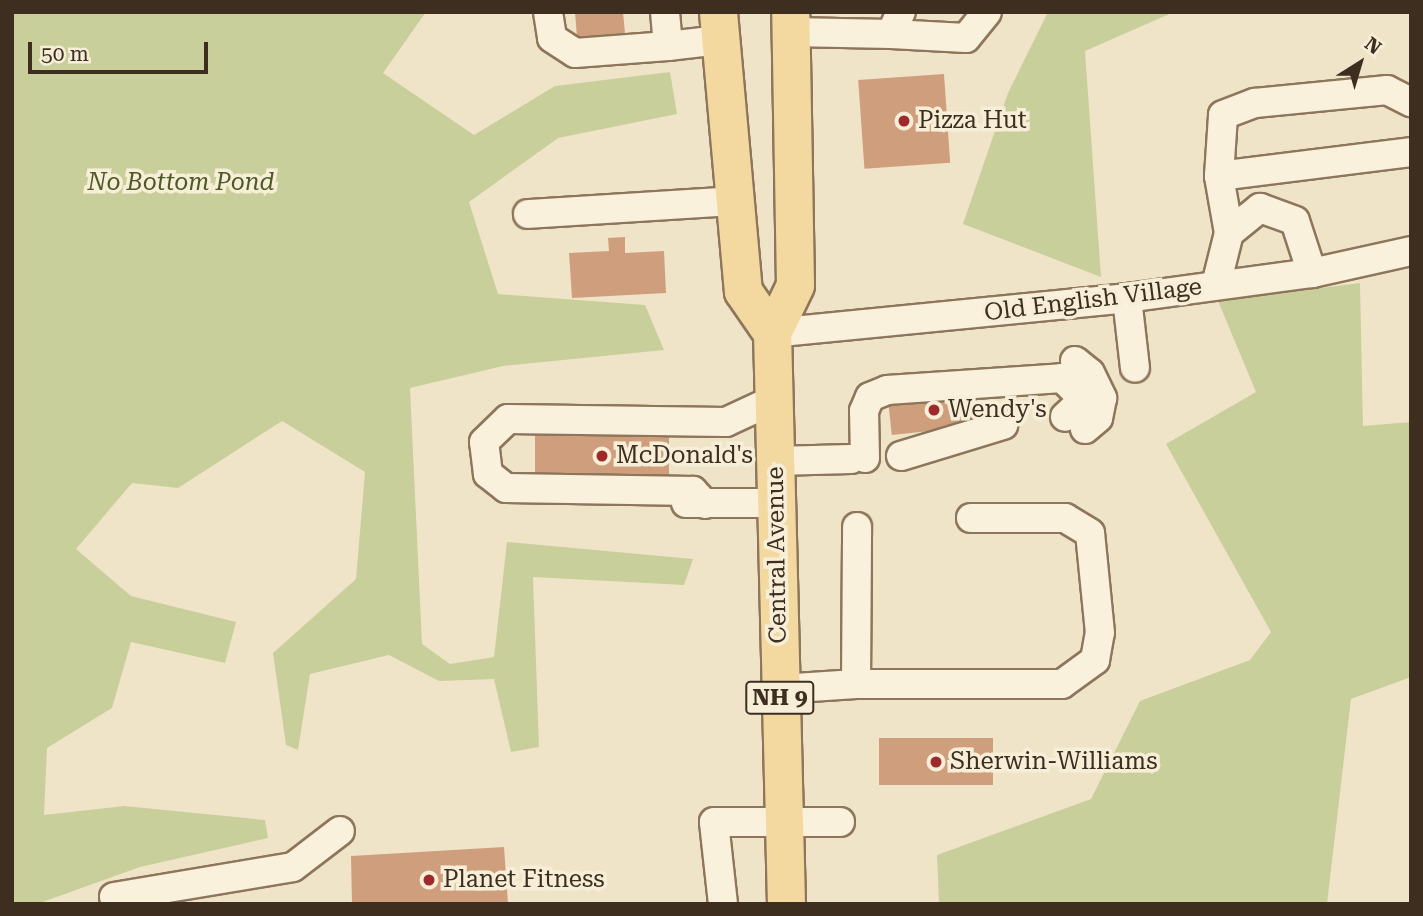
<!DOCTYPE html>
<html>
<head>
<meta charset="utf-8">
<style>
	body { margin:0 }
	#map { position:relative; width:1423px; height:916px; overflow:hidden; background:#f0e4c8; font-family:"Roboto Serif",serif }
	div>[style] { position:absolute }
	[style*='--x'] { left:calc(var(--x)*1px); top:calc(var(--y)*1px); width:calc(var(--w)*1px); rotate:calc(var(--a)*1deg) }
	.green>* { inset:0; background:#c9cf9b }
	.building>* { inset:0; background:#cf9f7d; transform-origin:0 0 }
	.roads { filter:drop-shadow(2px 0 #8d765c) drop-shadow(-2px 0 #8d765c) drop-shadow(0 2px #8d765c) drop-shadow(0 -2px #8d765c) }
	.minor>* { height:28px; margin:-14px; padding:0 14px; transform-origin:14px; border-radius:14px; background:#faf1dc }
	.major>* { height:37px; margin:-18.5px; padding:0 18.5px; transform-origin:18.5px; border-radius:18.5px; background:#f3d9a0 }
	.dots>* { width:19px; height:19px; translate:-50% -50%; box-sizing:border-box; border:4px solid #f7eed8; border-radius:50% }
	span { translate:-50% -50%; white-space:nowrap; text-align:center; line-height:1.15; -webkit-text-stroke:7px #f7eed8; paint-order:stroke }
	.shield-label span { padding:2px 5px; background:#f7eed8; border:2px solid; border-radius:5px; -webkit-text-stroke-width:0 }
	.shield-label { font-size:23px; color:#3d2e20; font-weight:700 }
	.poi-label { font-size:24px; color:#3d2e20 }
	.left { translate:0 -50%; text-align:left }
	.park-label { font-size:24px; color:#4d5a26; font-style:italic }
	.street-label { font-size:24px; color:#3d2e20 }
	.frame { position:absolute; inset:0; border:14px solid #3d2e20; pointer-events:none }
	.north { position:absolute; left:1325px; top:28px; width:70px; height:70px; -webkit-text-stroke:5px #f7eed8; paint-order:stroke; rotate:37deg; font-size:19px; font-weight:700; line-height:28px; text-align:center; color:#3d2e20 }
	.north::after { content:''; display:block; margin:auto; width:24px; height:32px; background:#3d2e20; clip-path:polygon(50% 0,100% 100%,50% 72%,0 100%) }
	.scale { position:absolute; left:28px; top:42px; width:180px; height:32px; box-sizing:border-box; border:4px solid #3d2e20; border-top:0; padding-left:9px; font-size:21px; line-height:24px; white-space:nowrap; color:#3d2e20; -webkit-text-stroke:5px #f7eed8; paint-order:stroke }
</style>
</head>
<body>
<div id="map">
	<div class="green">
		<i style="clip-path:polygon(12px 12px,426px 12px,383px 73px,474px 135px,555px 86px,670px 72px,677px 114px,558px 138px,469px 202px,498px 294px,645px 305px,664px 350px,503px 366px,410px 388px,422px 644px,450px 664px,494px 657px,507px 542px,693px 559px,684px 585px,533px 577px,539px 747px,511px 752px,494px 679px,439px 681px,389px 655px,310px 674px,298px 750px,286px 745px,273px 653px,356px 579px,365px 472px,282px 421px,178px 488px,132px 483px,76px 549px,131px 596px,236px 622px,225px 663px,131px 642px,112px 708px,47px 748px,44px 815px,124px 806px,265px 820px,268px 838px,140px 867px,37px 904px,12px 904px)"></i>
		<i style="clip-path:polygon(1048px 12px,1174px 12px,1085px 51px,1101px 277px,963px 224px,1008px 93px)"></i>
		<i style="clip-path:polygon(1360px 283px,1363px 426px,1411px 422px,1411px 677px,1351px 699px,1327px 904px,939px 904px,937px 855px,1091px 799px,1140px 701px,1250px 660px,1271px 632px,1166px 444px,1256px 392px,1218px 301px)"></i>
	</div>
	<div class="building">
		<i style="clip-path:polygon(575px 12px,623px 12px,625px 33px,577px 37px)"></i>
		<i style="left:944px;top:74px;width:89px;height:86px;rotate:86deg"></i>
		<i style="clip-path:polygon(625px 237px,625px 253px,664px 251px,666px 293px,572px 298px,569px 253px,609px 251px,608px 238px)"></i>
		<i style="left:976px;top:385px;width:41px;height:89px;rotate:84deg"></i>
		<i style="left:535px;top:434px;width:134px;height:44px"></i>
		<i style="left:879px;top:738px;width:114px;height:47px"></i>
		<i style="clip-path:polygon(504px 847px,508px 904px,352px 904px,351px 856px)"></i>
	</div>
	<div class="roads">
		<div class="minor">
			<i style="--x:548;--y:12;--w:26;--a:81"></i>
			<i style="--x:552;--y:38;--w:27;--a:33"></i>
			<i style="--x:575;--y:53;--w:93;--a:-4.3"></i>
			<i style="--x:668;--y:46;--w:34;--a:-95"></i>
			<i style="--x:791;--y:32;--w:100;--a:1.1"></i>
			<i style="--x:891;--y:34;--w:24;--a:-66"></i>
			<i style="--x:891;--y:34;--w:75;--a:3.1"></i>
			<i style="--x:966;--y:38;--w:33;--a:-51"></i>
			<i style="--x:668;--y:46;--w:52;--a:-6.6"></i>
			<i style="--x:1219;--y:176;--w:193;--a:-7.1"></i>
			<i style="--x:528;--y:214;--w:207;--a:-3.6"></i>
			<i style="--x:1229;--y:233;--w:58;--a:-100"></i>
			<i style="--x:1219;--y:176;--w:61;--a:-86.2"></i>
			<i style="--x:1223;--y:115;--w:34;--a:-21"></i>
			<i style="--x:1255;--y:103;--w:133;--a:-5.6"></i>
			<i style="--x:1387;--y:90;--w:27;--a:27"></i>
			<i style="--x:1216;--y:285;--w:54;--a:-76"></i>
			<i style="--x:1229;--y:233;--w:40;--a:-39"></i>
			<i style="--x:1260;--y:208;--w:37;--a:20"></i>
			<i style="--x:1295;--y:221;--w:55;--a:71.9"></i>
			<i style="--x:1127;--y:298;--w:70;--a:83.5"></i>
			<i style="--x:772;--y:333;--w:357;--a:-5.6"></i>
			<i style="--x:1127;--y:298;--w:187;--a:-7.7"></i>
			<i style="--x:1312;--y:273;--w:101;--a:-12.5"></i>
			<i style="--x:1075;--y:361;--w:19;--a:39"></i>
			<i style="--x:1090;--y:373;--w:28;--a:64"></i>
			<i style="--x:1102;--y:398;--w:20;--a:101"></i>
			<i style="--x:1098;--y:418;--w:17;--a:140"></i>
			<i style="--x:901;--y:456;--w:107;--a:-16.9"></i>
			<i style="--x:865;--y:458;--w:47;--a:-91.2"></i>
			<i style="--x:864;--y:411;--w:15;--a:-67"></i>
			<i style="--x:870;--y:397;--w:18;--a:-22"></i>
			<i style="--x:887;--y:390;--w:175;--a:-3.9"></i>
			<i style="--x:1062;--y:378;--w:30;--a:44"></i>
			<i style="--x:1084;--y:399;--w:26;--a:137"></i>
			<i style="--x:775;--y:461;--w:76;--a:-1.5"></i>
			<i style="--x:686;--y:503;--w:90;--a:0"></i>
			<i style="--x:705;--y:504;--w:18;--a:-133"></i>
			<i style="--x:693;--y:491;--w:187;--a:-179.1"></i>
			<i style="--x:506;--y:488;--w:23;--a:-142"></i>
			<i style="--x:488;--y:474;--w:32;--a:-97"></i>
			<i style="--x:484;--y:442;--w:33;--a:-44"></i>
			<i style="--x:508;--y:419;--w:218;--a:0.8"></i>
			<i style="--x:726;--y:422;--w:38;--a:-25"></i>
			<i style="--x:856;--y:684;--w:206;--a:0"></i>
			<i style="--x:1062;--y:684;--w:41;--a:-36"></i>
			<i style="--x:1095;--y:660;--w:27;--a:-80"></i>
			<i style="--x:1100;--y:633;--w:100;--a:-95.7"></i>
			<i style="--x:1090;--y:533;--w:29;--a:-149"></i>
			<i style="--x:1065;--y:518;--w:94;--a:180"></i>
			<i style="--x:780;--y:689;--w:76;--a:-3.8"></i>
			<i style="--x:856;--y:684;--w:157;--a:-89.6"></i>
			<i style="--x:114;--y:897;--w:181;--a:-9.5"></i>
			<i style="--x:293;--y:867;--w:59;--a:-37.5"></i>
			<i style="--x:723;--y:904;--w:82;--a:-96.3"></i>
			<i style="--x:714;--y:822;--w:126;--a:0"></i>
		</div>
		<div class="major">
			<i style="--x:718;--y:12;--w:280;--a:84.9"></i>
			<i style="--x:743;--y:291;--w:51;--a:55.4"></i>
			<i style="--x:786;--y:904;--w:571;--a:-91.4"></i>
			<i style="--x:772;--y:333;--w:53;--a:-64.4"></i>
			<i style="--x:795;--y:285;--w:273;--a:-91"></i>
		</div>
	</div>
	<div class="dots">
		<i style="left:904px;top:121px;background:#9e2a2b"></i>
		<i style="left:934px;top:410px;background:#9e2a2b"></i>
		<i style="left:602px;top:456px;background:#9e2a2b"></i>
		<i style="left:936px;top:762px;background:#9e2a2b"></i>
		<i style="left:429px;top:880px;background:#9e2a2b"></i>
	</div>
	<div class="shield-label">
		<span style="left:780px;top:698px">NH 9</span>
	</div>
	<div class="poi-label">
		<span class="left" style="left:918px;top:121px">Pizza Hut</span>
		<span class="left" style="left:948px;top:410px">Wendy's</span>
		<span class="left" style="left:616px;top:456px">McDonald's</span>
		<span class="left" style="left:950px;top:762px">Sherwin-Williams</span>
		<span class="left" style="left:443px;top:880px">Planet Fitness</span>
	</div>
	<div class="park-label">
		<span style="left:181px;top:183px">No Bottom Pond</span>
	</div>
	<div class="street-label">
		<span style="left:1093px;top:300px;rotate:-7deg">Old English Village</span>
		<span style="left:777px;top:555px;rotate:-91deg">Central Avenue</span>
	</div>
	<div class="frame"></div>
	<div class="north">N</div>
	<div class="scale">50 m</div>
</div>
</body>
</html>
